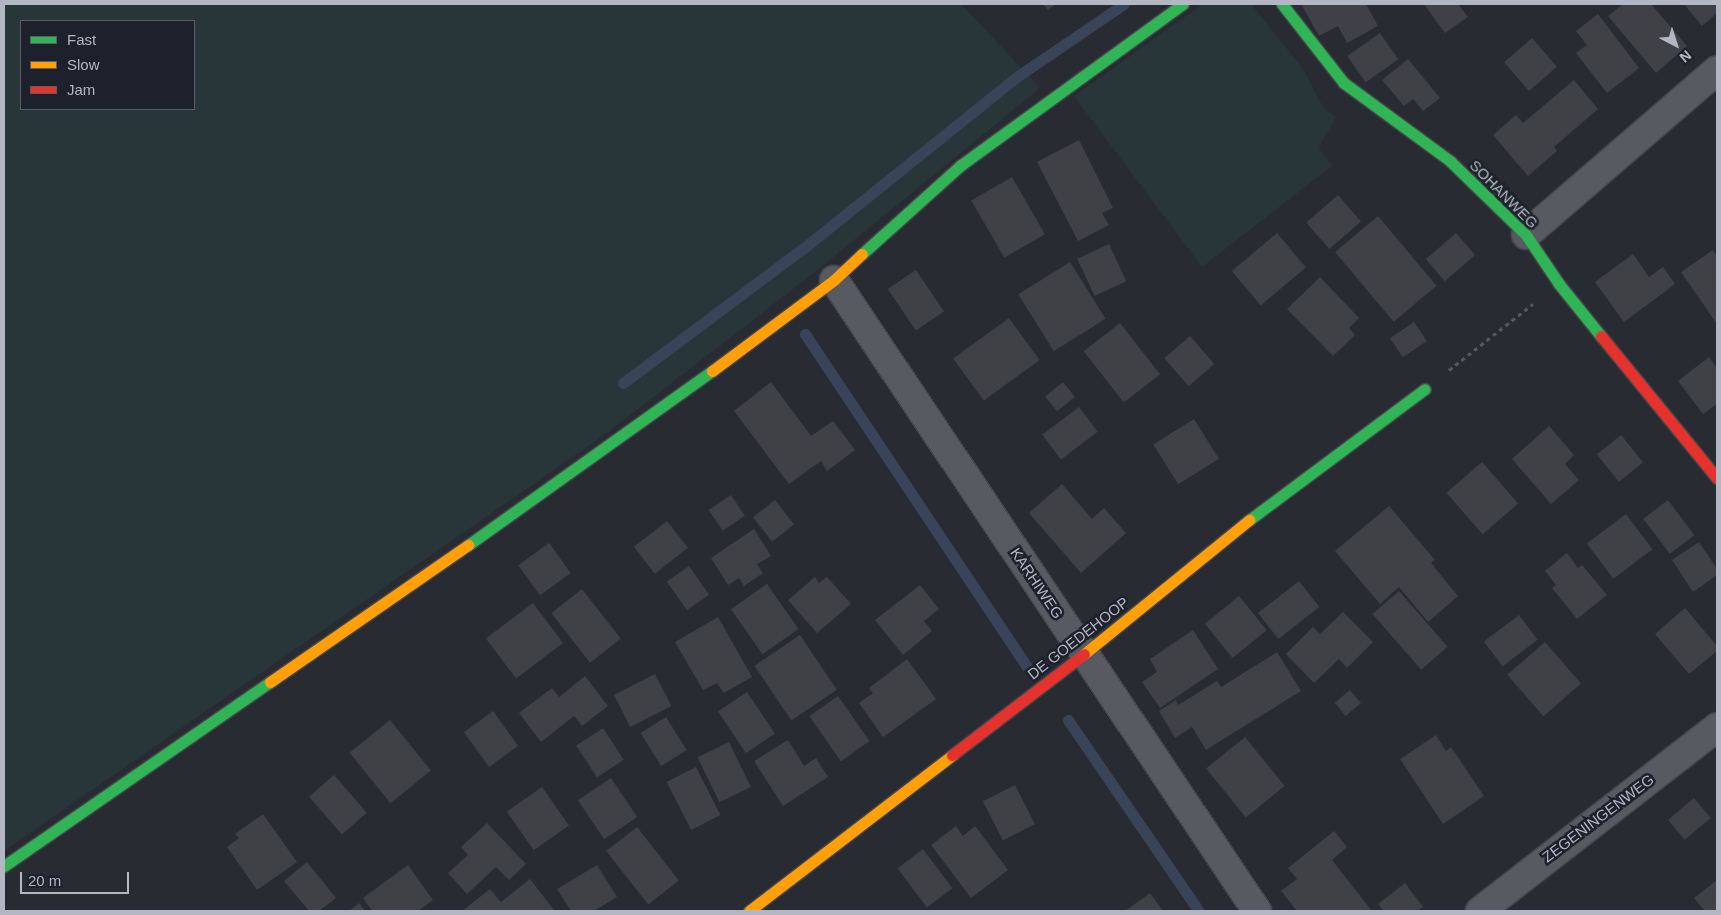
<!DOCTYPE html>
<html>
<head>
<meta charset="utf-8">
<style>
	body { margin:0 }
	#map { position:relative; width:1721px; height:915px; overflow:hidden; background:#282b32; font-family:Helvetica,sans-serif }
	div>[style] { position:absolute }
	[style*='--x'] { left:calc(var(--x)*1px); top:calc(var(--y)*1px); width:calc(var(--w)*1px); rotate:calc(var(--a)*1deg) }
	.green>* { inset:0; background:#283639 }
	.stream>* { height:11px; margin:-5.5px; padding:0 5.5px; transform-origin:5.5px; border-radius:5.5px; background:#394459 }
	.building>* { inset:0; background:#3f4147; transform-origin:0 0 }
	.path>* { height:3px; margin-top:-1.5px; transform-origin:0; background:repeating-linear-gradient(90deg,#55595e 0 4px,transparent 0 8px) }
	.roads { filter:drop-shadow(1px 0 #44464b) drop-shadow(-1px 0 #44464b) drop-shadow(0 1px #44464b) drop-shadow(0 -1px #44464b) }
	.street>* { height:28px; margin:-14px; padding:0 14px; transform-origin:14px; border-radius:14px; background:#575a61 }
	.fast>* { height:11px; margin:-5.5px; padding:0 5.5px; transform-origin:5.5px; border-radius:5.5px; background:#30b455 }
	.slow>* { height:11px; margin:-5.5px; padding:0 5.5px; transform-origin:5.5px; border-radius:5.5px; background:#ff9f0a }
	.jam>* { height:11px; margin:-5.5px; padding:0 5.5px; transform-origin:5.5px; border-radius:5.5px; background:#e5322d }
	span { translate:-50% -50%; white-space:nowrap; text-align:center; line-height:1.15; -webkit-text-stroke:5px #1c212b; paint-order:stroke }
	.street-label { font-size:15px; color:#b2b7c3 }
	.frame { position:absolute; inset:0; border:5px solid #b2b7c3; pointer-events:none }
	.legend { position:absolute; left:20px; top:20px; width:175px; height:90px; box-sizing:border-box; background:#1c212b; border:1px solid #585d68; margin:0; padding:6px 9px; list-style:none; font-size:15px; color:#b2b7c3 }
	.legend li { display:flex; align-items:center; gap:10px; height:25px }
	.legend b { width:25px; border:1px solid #585d68 }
	.north { position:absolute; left:1651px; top:20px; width:50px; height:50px; -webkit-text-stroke:4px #1c212b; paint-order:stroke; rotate:140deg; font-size:14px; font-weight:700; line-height:20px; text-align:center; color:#b2b7c3 }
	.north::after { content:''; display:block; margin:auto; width:18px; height:22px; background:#b2b7c3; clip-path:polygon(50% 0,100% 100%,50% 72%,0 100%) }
	.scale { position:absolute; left:20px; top:872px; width:109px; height:22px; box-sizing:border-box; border:2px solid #b2b7c3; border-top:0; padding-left:6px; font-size:15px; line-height:18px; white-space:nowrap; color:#b2b7c3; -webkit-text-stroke:4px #1c212b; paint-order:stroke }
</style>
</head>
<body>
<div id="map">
	<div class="green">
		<i style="clip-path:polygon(evenodd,4px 4px,961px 4px,1040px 88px,820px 268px,607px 433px,4px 851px,4px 4px,21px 21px,194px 21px,194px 109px,21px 109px,21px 21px)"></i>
		<i style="clip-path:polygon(1203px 4px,1251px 4px,1304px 70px,1323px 107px,1336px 117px,1319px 148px,1332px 166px,1202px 267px,1074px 96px)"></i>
	</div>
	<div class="stream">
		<i style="--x:805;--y:334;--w:400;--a:56.3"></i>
		<i style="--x:623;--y:383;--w:227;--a:-36.8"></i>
		<i style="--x:805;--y:247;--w:273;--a:-38.8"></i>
		<i style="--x:1018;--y:76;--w:128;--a:-34.2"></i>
		<i style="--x:1068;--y:720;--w:232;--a:55.6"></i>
	</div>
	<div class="building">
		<i style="clip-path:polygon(1043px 4px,1056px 4px,1048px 10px)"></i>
		<i style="clip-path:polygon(1301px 4px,1366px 4px,1378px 26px,1347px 43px,1338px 26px,1319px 36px)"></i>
		<i style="clip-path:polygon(1424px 4px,1458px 4px,1468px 17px,1445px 33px)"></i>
		<i style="clip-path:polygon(1623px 4px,1651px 4px,1687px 46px,1656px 73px,1608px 16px)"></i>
		<i style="clip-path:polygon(1684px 4px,1717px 4px,1717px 13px,1702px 26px)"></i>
		<i style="clip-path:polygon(1598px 14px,1639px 68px,1607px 93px,1576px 53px,1587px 45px,1576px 31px)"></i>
		<i style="left:1380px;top:33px;width:32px;height:40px;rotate:55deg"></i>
		<i style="left:1532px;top:38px;width:38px;height:37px;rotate:49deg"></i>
		<i style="clip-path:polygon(1408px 59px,1440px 98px,1423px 111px,1413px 99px,1404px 106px,1382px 80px)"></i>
		<i style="clip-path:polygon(1574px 80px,1598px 109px,1554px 147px,1557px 151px,1528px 176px,1493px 135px,1516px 115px,1523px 123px)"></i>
		<i style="clip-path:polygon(1079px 140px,1113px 208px,1102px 213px,1109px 225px,1078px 241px,1037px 162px)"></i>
		<i style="left:1012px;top:177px;width:66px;height:47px;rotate:60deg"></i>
		<i style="left:1338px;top:195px;width:35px;height:42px;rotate:49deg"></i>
		<i style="left:1378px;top:216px;width:91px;height:56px;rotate:50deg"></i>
		<i style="left:1277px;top:233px;width:45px;height:59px;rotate:50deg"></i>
		<i style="left:1456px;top:233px;width:29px;height:40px;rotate:49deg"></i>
		<i style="left:1109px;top:244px;width:41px;height:35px;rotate:65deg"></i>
		<i style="clip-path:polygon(1713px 250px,1717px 256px,1717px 324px,1681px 272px)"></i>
		<i style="clip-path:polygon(1633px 254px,1649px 277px,1663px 267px,1675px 284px,1624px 322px,1595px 282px)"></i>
		<i style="left:1070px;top:262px;width:67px;height:61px;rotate:58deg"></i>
		<i style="left:916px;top:270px;width:50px;height:34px;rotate:56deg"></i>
		<i style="clip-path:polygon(1320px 277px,1359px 318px,1349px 328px,1355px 335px,1333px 356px,1287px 309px)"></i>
		<i style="left:1009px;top:318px;width:52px;height:69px;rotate:54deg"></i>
		<i style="left:1414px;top:322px;width:23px;height:29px;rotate:56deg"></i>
		<i style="left:1120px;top:323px;width:65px;height:46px;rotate:52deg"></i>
		<i style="left:1190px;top:336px;width:37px;height:34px;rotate:49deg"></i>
		<i style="clip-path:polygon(1709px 357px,1717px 368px,1717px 404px,1703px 414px,1678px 381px)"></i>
		<i style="clip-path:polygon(771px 382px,811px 436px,833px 421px,855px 450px,827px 471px,821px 461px,789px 484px,734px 411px)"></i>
		<i style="left:1063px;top:382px;width:19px;height:23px;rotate:51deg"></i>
		<i style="left:1079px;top:407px;width:31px;height:46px;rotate:53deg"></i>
		<i style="left:1194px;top:419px;width:47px;height:48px;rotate:58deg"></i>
		<i style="clip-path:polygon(1549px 426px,1574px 455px,1565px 464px,1579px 480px,1551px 504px,1512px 459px)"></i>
		<i style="left:1621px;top:435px;width:35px;height:31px;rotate:51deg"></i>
		<i style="left:1482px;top:462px;width:55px;height:47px;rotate:49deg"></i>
		<i style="clip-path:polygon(1062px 484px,1092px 519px,1104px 508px,1126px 533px,1081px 573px,1029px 513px)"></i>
		<i style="left:731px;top:495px;width:25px;height:27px;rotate:56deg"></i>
		<i style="left:775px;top:500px;width:31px;height:28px;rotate:52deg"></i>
		<i style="left:1668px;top:500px;width:44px;height:31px;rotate:53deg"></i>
		<i style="clip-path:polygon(1389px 506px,1435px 560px,1431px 563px,1458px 596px,1428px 622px,1399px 587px,1380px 604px,1335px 551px)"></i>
		<i style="left:1626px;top:514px;width:44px;height:49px;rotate:53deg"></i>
		<i style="left:667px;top:521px;width:34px;height:42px;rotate:52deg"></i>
		<i style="clip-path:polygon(754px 529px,771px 556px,757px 564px,763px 573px,744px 586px,739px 578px,728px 585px,711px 558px)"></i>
		<i style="clip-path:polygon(1699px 542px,1717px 569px,1717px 575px,1693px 592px,1672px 560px)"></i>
		<i style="left:549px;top:543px;width:37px;height:38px;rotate:54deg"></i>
		<i style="clip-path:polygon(1567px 553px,1578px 568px,1582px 565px,1607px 595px,1577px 619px,1552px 588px,1556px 585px,1545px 571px)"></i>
		<i style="left:689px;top:566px;width:35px;height:27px;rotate:55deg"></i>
		<i style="clip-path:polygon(815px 577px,819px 583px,827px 577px,851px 604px,817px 633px,788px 600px)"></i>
		<i style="left:1299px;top:581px;width:33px;height:52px;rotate:52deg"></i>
		<i style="left:767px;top:584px;width:55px;height:44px;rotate:55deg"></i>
		<i style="clip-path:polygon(920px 585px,939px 609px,924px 621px,932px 631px,903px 655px,875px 620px)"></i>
		<i style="left:582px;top:589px;width:63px;height:39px;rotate:52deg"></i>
		<i style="left:1399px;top:591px;width:74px;height:35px;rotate:49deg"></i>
		<i style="left:1239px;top:596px;width:44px;height:44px;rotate:51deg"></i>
		<i style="left:533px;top:603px;width:50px;height:59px;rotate:53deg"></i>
		<i style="clip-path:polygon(1685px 608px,1717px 646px,1717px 651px,1689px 674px,1655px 634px)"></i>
		<i style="clip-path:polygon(1343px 612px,1373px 642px,1347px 668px,1339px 659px,1314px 683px,1286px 654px,1313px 627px,1320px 634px)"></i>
		<i style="left:1519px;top:615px;width:31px;height:44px;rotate:53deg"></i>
		<i style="clip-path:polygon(718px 617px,752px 677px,724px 693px,717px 683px,703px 690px,675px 642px)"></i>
		<i style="clip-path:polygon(1193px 630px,1218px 669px,1160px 708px,1142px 682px,1157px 672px,1150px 659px)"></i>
		<i style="left:800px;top:635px;width:66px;height:55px;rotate:56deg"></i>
		<i style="left:1545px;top:642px;width:55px;height:50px;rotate:49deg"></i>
		<i style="clip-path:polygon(1277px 652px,1301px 691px,1206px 750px,1192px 727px,1175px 738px,1159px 711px,1176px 700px,1178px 705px,1217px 681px,1221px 687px)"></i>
		<i style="clip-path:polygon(907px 659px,936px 699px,883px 737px,859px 703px,873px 693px,869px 688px)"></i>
		<i style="left:655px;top:674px;width:36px;height:46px;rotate:63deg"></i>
		<i style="clip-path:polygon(585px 676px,608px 706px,582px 726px,574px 716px,541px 742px,519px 713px,552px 688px,559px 697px)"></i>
		<i style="left:1350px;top:690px;width:17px;height:20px;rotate:50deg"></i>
		<i style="left:747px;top:692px;width:50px;height:35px;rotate:56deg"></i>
		<i style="left:838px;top:696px;width:55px;height:35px;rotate:55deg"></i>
		<i style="left:493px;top:711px;width:43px;height:36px;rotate:54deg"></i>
		<i style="left:666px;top:717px;width:39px;height:30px;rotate:58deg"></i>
		<i style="left:390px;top:720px;width:65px;height:52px;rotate:51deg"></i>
		<i style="left:603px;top:728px;width:38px;height:32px;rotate:57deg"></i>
		<i style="clip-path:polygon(1436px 735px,1446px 751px,1451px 747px,1484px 796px,1443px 824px,1400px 759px)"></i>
		<i style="left:1245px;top:737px;width:63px;height:50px;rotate:51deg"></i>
		<i style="clip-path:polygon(788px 740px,804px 766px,816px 758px,828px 777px,783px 806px,754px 761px)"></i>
		<i style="left:729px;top:742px;width:50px;height:35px;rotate:64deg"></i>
		<i style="left:696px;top:767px;width:54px;height:33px;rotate:63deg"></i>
		<i style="left:334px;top:775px;width:50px;height:33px;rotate:49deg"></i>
		<i style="left:611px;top:778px;width:47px;height:40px;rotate:56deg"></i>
		<i style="left:1015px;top:785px;width:44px;height:36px;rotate:63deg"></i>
		<i style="left:542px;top:787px;width:47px;height:43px;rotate:55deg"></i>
		<i style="left:1694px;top:798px;width:26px;height:34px;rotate:50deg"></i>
		<i style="clip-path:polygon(263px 814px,297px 862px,257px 890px,227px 847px,239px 838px,235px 834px)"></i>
		<i style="clip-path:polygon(487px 823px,526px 864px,509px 880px,496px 867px,467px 894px,448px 873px,468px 855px,461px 847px)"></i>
		<i style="clip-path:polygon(956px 826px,963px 836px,975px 826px,1008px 870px,971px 898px,931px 845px)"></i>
		<i style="left:637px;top:827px;width:68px;height:39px;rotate:52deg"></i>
		<i style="clip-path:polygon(1334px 831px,1347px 847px,1332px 860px,1372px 911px,1297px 911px,1281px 891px,1297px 879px,1288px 868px)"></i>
		<i style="left:923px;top:849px;width:49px;height:32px;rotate:53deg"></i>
		<i style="clip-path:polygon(307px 862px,336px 898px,319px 911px,309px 911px,284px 881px)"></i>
		<i style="clip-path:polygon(408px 865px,433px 900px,418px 911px,372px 911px,363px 898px)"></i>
		<i style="clip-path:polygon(597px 865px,617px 897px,594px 911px,571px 911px,557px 889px)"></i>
		<i style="clip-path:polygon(530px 879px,554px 910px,552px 911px,462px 911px,490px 889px,501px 902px)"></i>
		<i style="clip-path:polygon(1717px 880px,1717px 911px,1705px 911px,1694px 898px)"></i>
		<i style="clip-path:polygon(1405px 883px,1423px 907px,1417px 911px,1383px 911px,1378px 904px)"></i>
		<i style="clip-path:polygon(1150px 893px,1163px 911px,1125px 911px)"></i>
		<i style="clip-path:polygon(359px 903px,365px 911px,349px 911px)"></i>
	</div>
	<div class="path">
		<i style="--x:1449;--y:370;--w:107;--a:-38.2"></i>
	</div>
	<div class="roads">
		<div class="street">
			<i style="--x:1526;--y:235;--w:252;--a:-40.8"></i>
			<i style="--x:834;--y:280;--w:760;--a:56.16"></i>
			<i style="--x:1480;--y:911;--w:300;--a:-37.8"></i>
		</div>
		<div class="fast">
			<i style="--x:1282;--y:4;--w:100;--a:51.9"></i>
			<i style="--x:1344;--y:83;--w:132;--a:36.3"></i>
			<i style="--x:1450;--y:161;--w:106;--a:44.2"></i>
			<i style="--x:1526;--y:235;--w:59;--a:56"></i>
			<i style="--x:1559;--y:284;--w:67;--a:51.1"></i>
			<i style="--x:862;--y:254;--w:133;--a:-42"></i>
			<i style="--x:961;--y:165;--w:274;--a:-36"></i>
			<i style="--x:1249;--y:520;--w:219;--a:-36.7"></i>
			<i style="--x:468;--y:545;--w:300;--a:-35.5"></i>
			<i style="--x:4;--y:866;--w:323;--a:-34.7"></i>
		</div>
		<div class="slow">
			<i style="--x:712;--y:371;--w:152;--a:-36.7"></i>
			<i style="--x:834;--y:280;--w:38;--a:-43"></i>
			<i style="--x:1084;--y:654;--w:213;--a:-39.1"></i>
			<i style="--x:270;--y:682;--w:241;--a:-34.7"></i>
			<i style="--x:749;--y:911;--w:256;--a:-37.5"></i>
		</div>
		<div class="jam">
			<i style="--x:1601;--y:336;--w:183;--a:50.8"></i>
			<i style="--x:952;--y:755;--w:166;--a:-37.4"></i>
		</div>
	</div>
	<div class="street-label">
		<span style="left:1504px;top:194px;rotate:45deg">SOHANWEG</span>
		<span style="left:1037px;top:583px;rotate:56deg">KARHIWEG</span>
		<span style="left:1078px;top:638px;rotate:-38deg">DE GOEDEHOOP</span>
		<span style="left:1598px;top:818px;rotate:-37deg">ZEGENINGENWEG</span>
	</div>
	<div class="frame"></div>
	<ul class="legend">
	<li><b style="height:6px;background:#30b455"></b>Fast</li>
	<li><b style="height:6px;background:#ff9f0a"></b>Slow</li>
	<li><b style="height:6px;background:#e5322d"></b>Jam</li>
	</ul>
	<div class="north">N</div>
	<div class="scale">20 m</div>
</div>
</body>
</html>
